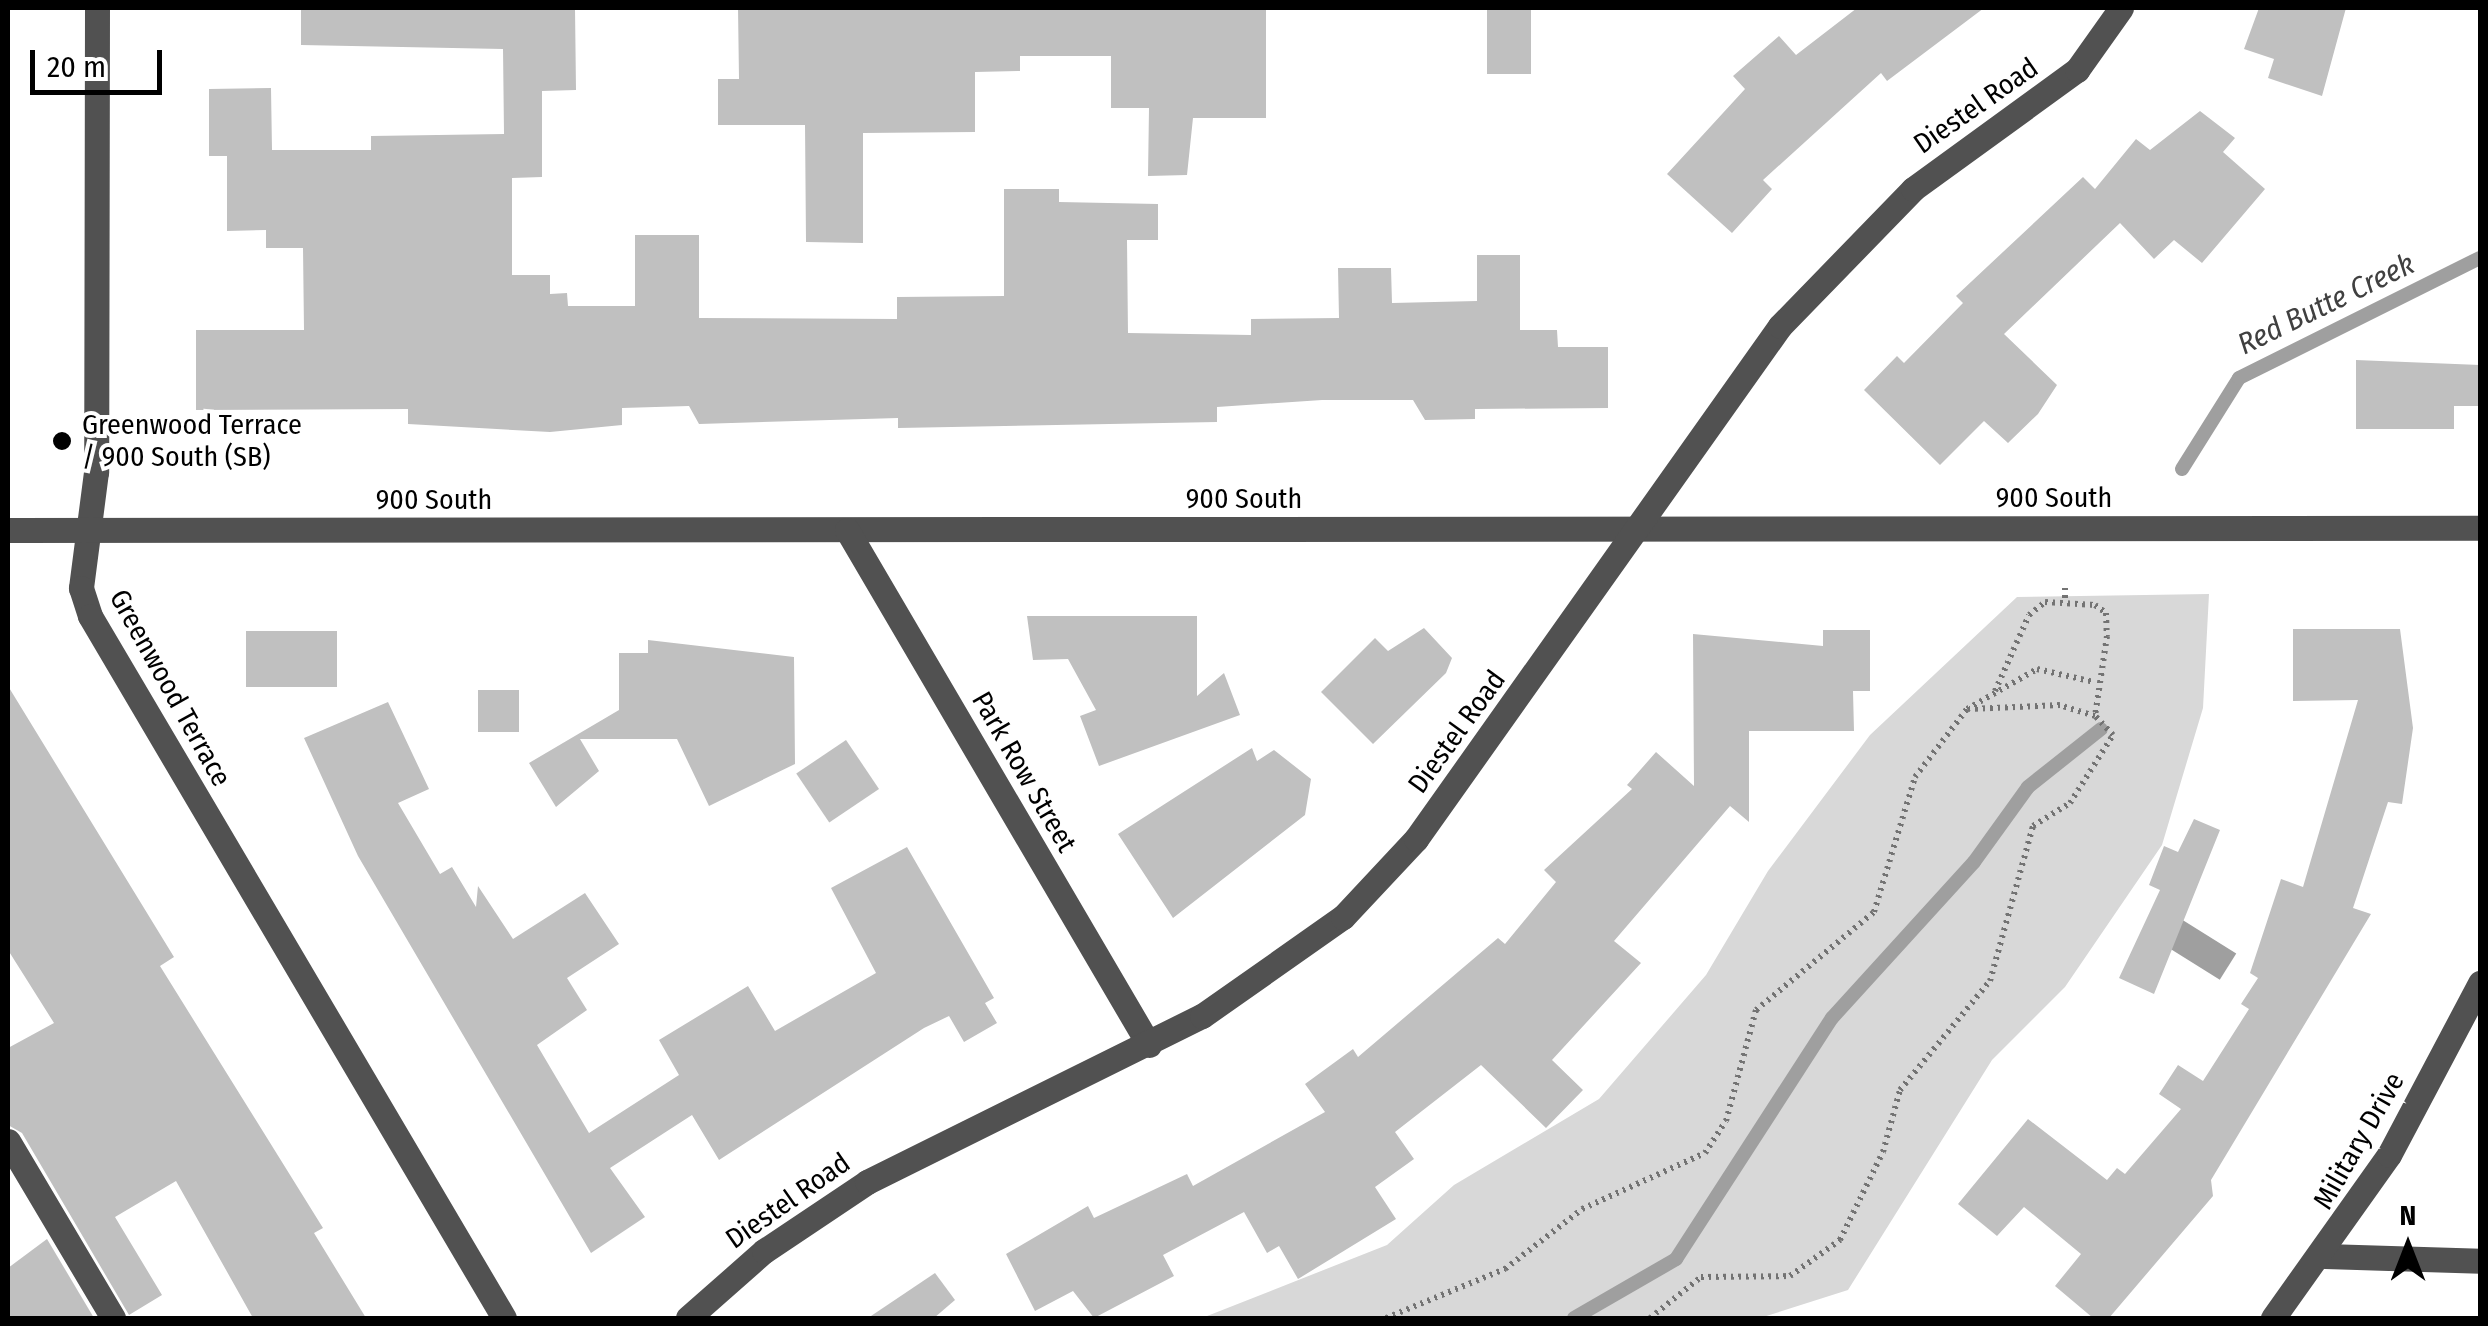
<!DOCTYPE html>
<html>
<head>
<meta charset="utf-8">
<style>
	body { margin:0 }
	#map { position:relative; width:2488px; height:1326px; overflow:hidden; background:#fff; font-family:"Fira Sans Condensed",sans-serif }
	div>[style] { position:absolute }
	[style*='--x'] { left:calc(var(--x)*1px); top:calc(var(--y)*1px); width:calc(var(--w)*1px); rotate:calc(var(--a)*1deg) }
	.green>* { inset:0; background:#d8d8d8 }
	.water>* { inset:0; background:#9f9f9f; transform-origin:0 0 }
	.stream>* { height:14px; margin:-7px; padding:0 7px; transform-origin:7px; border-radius:7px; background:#9f9f9f }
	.building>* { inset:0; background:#c0c0c0; transform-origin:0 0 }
	.path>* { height:6px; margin-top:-3px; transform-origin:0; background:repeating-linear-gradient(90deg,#737373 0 2.5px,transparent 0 7.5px) }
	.minor>* { height:25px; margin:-12.5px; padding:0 12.5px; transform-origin:12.5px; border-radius:12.5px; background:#515151 }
	.dots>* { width:28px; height:28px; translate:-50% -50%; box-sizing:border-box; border:5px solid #fff; border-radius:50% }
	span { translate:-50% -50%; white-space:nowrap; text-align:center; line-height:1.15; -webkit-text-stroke:8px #fff; paint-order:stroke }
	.street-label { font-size:28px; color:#000 }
	.poi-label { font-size:28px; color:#000 }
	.left { translate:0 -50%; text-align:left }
	.water-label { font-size:30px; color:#404040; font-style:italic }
	.frame { position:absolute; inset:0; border:10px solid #000; pointer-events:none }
	.north { position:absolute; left:2358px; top:1196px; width:100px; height:100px; -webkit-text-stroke:8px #fff; paint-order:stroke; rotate:0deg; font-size:28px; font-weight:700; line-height:40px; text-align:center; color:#000 }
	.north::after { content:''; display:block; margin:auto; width:35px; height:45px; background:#000; clip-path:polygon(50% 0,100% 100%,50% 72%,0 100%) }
	.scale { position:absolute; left:30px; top:50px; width:132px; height:45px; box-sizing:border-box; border:5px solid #000; border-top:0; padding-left:12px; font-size:30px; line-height:35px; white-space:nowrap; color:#000; -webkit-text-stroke:8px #fff; paint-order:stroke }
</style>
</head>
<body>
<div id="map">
	<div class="green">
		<i style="clip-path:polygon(2209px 594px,2203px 708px,2162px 845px,2065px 987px,1992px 1060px,1848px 1290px,1760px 1318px,1202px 1318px,1387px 1245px,1454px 1185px,1599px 1099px,1706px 975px,1768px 871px,1870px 735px,2017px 597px)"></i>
	</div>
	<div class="water">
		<i style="left:2165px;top:909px;width:84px;height:31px;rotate:32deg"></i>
	</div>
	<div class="stream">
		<i style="--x:2182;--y:469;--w:107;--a:-57.9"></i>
		<i style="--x:2239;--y:378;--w:269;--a:-26.5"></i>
		<i style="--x:1574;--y:1318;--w:118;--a:-30"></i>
		<i style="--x:1676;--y:1259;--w:287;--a:-57.1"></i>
		<i style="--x:1832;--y:1018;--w:211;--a:-47.7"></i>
		<i style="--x:1974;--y:862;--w:92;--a:-54.2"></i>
		<i style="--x:2028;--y:787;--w:93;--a:-38.5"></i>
	</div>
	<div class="building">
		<i style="clip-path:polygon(301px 8px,575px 8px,576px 90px,542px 91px,542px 177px,512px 178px,512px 275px,550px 275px,550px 294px,567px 293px,568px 306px,635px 306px,635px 235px,699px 235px,699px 318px,897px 319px,897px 297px,1004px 296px,1004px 189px,1059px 189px,1059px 202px,1158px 204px,1158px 240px,1127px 240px,1128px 333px,1251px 335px,1251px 319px,1339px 318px,1338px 268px,1391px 268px,1392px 303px,1477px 301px,1477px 255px,1520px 255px,1520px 330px,1557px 330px,1558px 347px,1608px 347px,1608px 408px,1475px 409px,1475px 419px,1425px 420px,1413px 400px,1322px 400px,1217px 407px,1217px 422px,898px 428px,898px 418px,699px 424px,689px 406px,622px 408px,622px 425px,550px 432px,408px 424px,408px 409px,196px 410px,196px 330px,304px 330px,303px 248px,266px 248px,266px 230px,227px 231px,227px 156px,209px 156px,209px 89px,271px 88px,272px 150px,371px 150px,371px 136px,504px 134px,503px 49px,301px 45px)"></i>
		<i style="clip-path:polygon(738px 8px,1266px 8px,1266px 118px,1193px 118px,1187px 175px,1148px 176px,1149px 108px,1111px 108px,1111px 56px,1020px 56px,1020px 71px,975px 72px,975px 132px,863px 133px,863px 243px,806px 242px,805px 125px,718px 125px,718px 79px,739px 79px)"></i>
		<i style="left:1487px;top:8px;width:44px;height:66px"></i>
		<i style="clip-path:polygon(1857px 8px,1984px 8px,1887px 81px,1881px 73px,1763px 180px,1772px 189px,1732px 233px,1667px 174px,1745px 89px,1733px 76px,1779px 36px,1796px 55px)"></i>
		<i style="clip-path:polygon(2259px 8px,2346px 8px,2322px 96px,2268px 78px,2274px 59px,2244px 49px)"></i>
		<i style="clip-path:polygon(2200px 111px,2235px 138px,2223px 152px,2265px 189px,2202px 263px,2174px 240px,2154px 259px,2120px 223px,2004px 334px,2057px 385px,2038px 414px,2008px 443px,1984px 421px,1940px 465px,1864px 390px,1897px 356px,1904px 363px,1963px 303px,1956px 296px,2083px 177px,2095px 189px,2136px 139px,2150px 150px)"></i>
		<i style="clip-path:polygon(2356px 360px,2480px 365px,2480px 406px,2454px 406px,2454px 429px,2356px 429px)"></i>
		<i style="clip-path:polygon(1027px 616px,1197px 616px,1197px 696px,1224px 673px,1240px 715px,1099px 766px,1080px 716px,1096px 710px,1068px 659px,1033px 660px)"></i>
		<i style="clip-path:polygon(1424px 628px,1452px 658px,1446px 673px,1373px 744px,1321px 692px,1375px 638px,1388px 651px)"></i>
		<i style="clip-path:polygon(2293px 629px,2400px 629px,2413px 728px,2402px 804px,2388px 802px,2353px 908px,2371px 914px,2211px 1180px,2213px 1196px,2109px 1318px,2093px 1318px,2055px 1286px,2081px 1254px,2024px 1207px,1997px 1236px,1958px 1204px,2028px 1119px,2107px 1180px,2117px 1168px,2125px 1174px,2181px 1109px,2159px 1094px,2178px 1065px,2203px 1081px,2249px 1009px,2241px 1004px,2258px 978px,2250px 973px,2281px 879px,2303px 887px,2358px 700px,2293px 701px)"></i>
		<i style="clip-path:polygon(1823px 630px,1870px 630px,1870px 691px,1853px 691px,1854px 731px,1749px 731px,1749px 822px,1730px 806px,1614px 941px,1641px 963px,1552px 1060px,1583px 1090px,1546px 1128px,1481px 1065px,1395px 1132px,1414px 1159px,1375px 1187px,1396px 1219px,1298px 1279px,1279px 1246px,1267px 1253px,1244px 1212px,1163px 1255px,1174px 1276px,1094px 1318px,1073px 1291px,1035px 1311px,1006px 1254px,1088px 1206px,1094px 1218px,1187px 1174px,1193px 1186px,1325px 1112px,1305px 1084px,1353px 1049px,1358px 1057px,1498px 938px,1505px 944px,1556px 882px,1544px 870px,1632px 789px,1627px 785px,1656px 752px,1694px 786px,1693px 634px,1823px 646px)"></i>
		<i style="left:246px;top:631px;width:91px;height:56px"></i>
		<i style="clip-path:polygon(648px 640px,794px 657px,795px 764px,709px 806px,677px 739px,580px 739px,599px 771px,556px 807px,529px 763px,619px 710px,619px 653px,648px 653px)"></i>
		<i style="clip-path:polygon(8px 686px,174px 957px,160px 966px,323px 1228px,314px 1233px,366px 1318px,253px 1318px,176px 1181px,115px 1217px,162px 1295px,129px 1315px,22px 1133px,8px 1125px,8px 1048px,54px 1023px,8px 950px)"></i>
		<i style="left:478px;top:690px;width:41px;height:42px"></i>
		<i style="clip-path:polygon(388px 702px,429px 789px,398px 803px,440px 874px,452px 867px,476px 907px,478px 886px,513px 939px,585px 893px,619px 944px,567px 978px,587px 1010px,537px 1045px,589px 1133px,679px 1075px,659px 1040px,748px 986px,775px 1031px,876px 973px,831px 888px,907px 847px,994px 998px,985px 1003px,997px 1023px,964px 1042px,949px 1016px,924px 1028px,719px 1160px,692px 1115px,610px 1168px,645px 1217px,591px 1253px,358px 856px,304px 738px)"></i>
		<i style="left:846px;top:740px;width:59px;height:60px;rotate:56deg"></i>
		<i style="clip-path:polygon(1252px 748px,1257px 761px,1274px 750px,1311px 779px,1305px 815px,1173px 918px,1118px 834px)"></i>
		<i style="clip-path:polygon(2194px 819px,2220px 830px,2154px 994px,2119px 978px,2160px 890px,2149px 885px,2164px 846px,2178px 852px)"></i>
		<i style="clip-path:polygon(47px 1239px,94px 1318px,8px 1318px,8px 1268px)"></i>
		<i style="clip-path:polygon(935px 1273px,955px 1300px,934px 1318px,868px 1318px)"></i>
	</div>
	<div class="path">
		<i style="--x:2065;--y:588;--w:14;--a:90"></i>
		<i style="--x:1995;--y:691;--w:83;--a:-65.9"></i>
		<i style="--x:2029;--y:615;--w:21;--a:-39"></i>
		<i style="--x:2045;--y:602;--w:50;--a:3.4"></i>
		<i style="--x:2095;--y:605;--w:14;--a:36"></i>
		<i style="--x:2106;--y:613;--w:23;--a:88"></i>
		<i style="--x:2107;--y:636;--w:81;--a:98.5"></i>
		<i style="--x:1386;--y:1318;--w:129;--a:-22.4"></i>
		<i style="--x:1505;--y:1269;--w:98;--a:-37.9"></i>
		<i style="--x:1582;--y:1209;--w:135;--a:-24.5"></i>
		<i style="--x:1705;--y:1153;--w:38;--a:-57"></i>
		<i style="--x:1726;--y:1121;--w:115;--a:-74.9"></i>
		<i style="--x:1756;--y:1010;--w:153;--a:-39.7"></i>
		<i style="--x:1874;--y:912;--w:141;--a:-73.1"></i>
		<i style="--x:1915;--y:777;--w:86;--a:-52.6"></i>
		<i style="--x:1967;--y:709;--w:81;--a:-29.7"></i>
		<i style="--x:2037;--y:669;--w:58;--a:12.8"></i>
		<i style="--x:1650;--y:1318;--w:65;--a:-38.8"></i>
		<i style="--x:1701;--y:1277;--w:89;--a:-0.6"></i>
		<i style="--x:1790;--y:1276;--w:62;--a:-35.8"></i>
		<i style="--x:1840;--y:1240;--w:98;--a:-64"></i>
		<i style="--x:1883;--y:1152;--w:64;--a:-74.7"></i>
		<i style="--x:1900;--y:1090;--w:141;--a:-50.5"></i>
		<i style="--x:1990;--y:981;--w:161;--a:-74.5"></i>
		<i style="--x:2033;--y:826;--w:44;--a:-31.9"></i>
		<i style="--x:2070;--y:803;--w:80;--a:-57.7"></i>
		<i style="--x:2113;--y:735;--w:26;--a:-133"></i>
		<i style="--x:2095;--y:716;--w:37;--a:-163"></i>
		<i style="--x:2060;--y:705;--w:91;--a:177.5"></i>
	</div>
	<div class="minor">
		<i style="--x:97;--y:8;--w:464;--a:90.1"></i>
		<i style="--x:96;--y:472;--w:117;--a:97.4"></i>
		<i style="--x:81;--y:588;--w:29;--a:72"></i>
		<i style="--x:90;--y:616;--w:815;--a:59.47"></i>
		<i style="--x:8;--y:530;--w:2472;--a:-0.05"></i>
		<i style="--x:847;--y:530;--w:597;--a:59.61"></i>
		<i style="--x:8;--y:1141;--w:206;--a:59.3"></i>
		<i style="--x:2325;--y:1256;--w:155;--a:1.8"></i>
		<i style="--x:688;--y:1318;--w:101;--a:-41.4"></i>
		<i style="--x:764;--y:1251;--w:124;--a:-33.8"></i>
		<i style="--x:867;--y:1182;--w:374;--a:-26.4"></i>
		<i style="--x:1202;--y:1016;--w:172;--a:-35.1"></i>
		<i style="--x:1343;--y:917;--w:107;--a:-46.9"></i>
		<i style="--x:1416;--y:839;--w:629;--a:-54.64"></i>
		<i style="--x:1780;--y:326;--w:191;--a:-45.8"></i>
		<i style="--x:1913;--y:189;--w:203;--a:-36"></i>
		<i style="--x:2077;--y:70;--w:76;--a:-54.6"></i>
		<i style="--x:2273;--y:1318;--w:200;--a:-54.6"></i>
		<i style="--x:2389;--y:1155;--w:195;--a:-62.1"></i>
	</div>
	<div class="dots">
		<i style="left:62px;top:441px;background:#000"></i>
	</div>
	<div class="street-label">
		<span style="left:1976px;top:106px;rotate:-35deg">Diestel Road</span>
		<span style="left:2054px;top:498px">900 South</span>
		<span style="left:1244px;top:499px">900 South</span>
		<span style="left:434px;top:500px">900 South</span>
		<span style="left:170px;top:688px;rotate:61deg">Greenwood Terrace</span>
		<span style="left:1457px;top:732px;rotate:-54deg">Diestel Road</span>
		<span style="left:1024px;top:772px;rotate:60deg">Park Row Street</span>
		<span style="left:2359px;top:1141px;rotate:-60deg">Military Drive</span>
		<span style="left:788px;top:1201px;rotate:-35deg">Diestel Road</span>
	</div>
	<div class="poi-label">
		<span class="left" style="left:82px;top:441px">Greenwood Terrace<br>/ 900 South (SB)</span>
	</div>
	<div class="water-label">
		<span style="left:2326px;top:304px;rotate:-26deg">Red Butte Creek</span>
	</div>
	<div class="frame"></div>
	<div class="north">N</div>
	<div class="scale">20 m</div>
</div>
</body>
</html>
